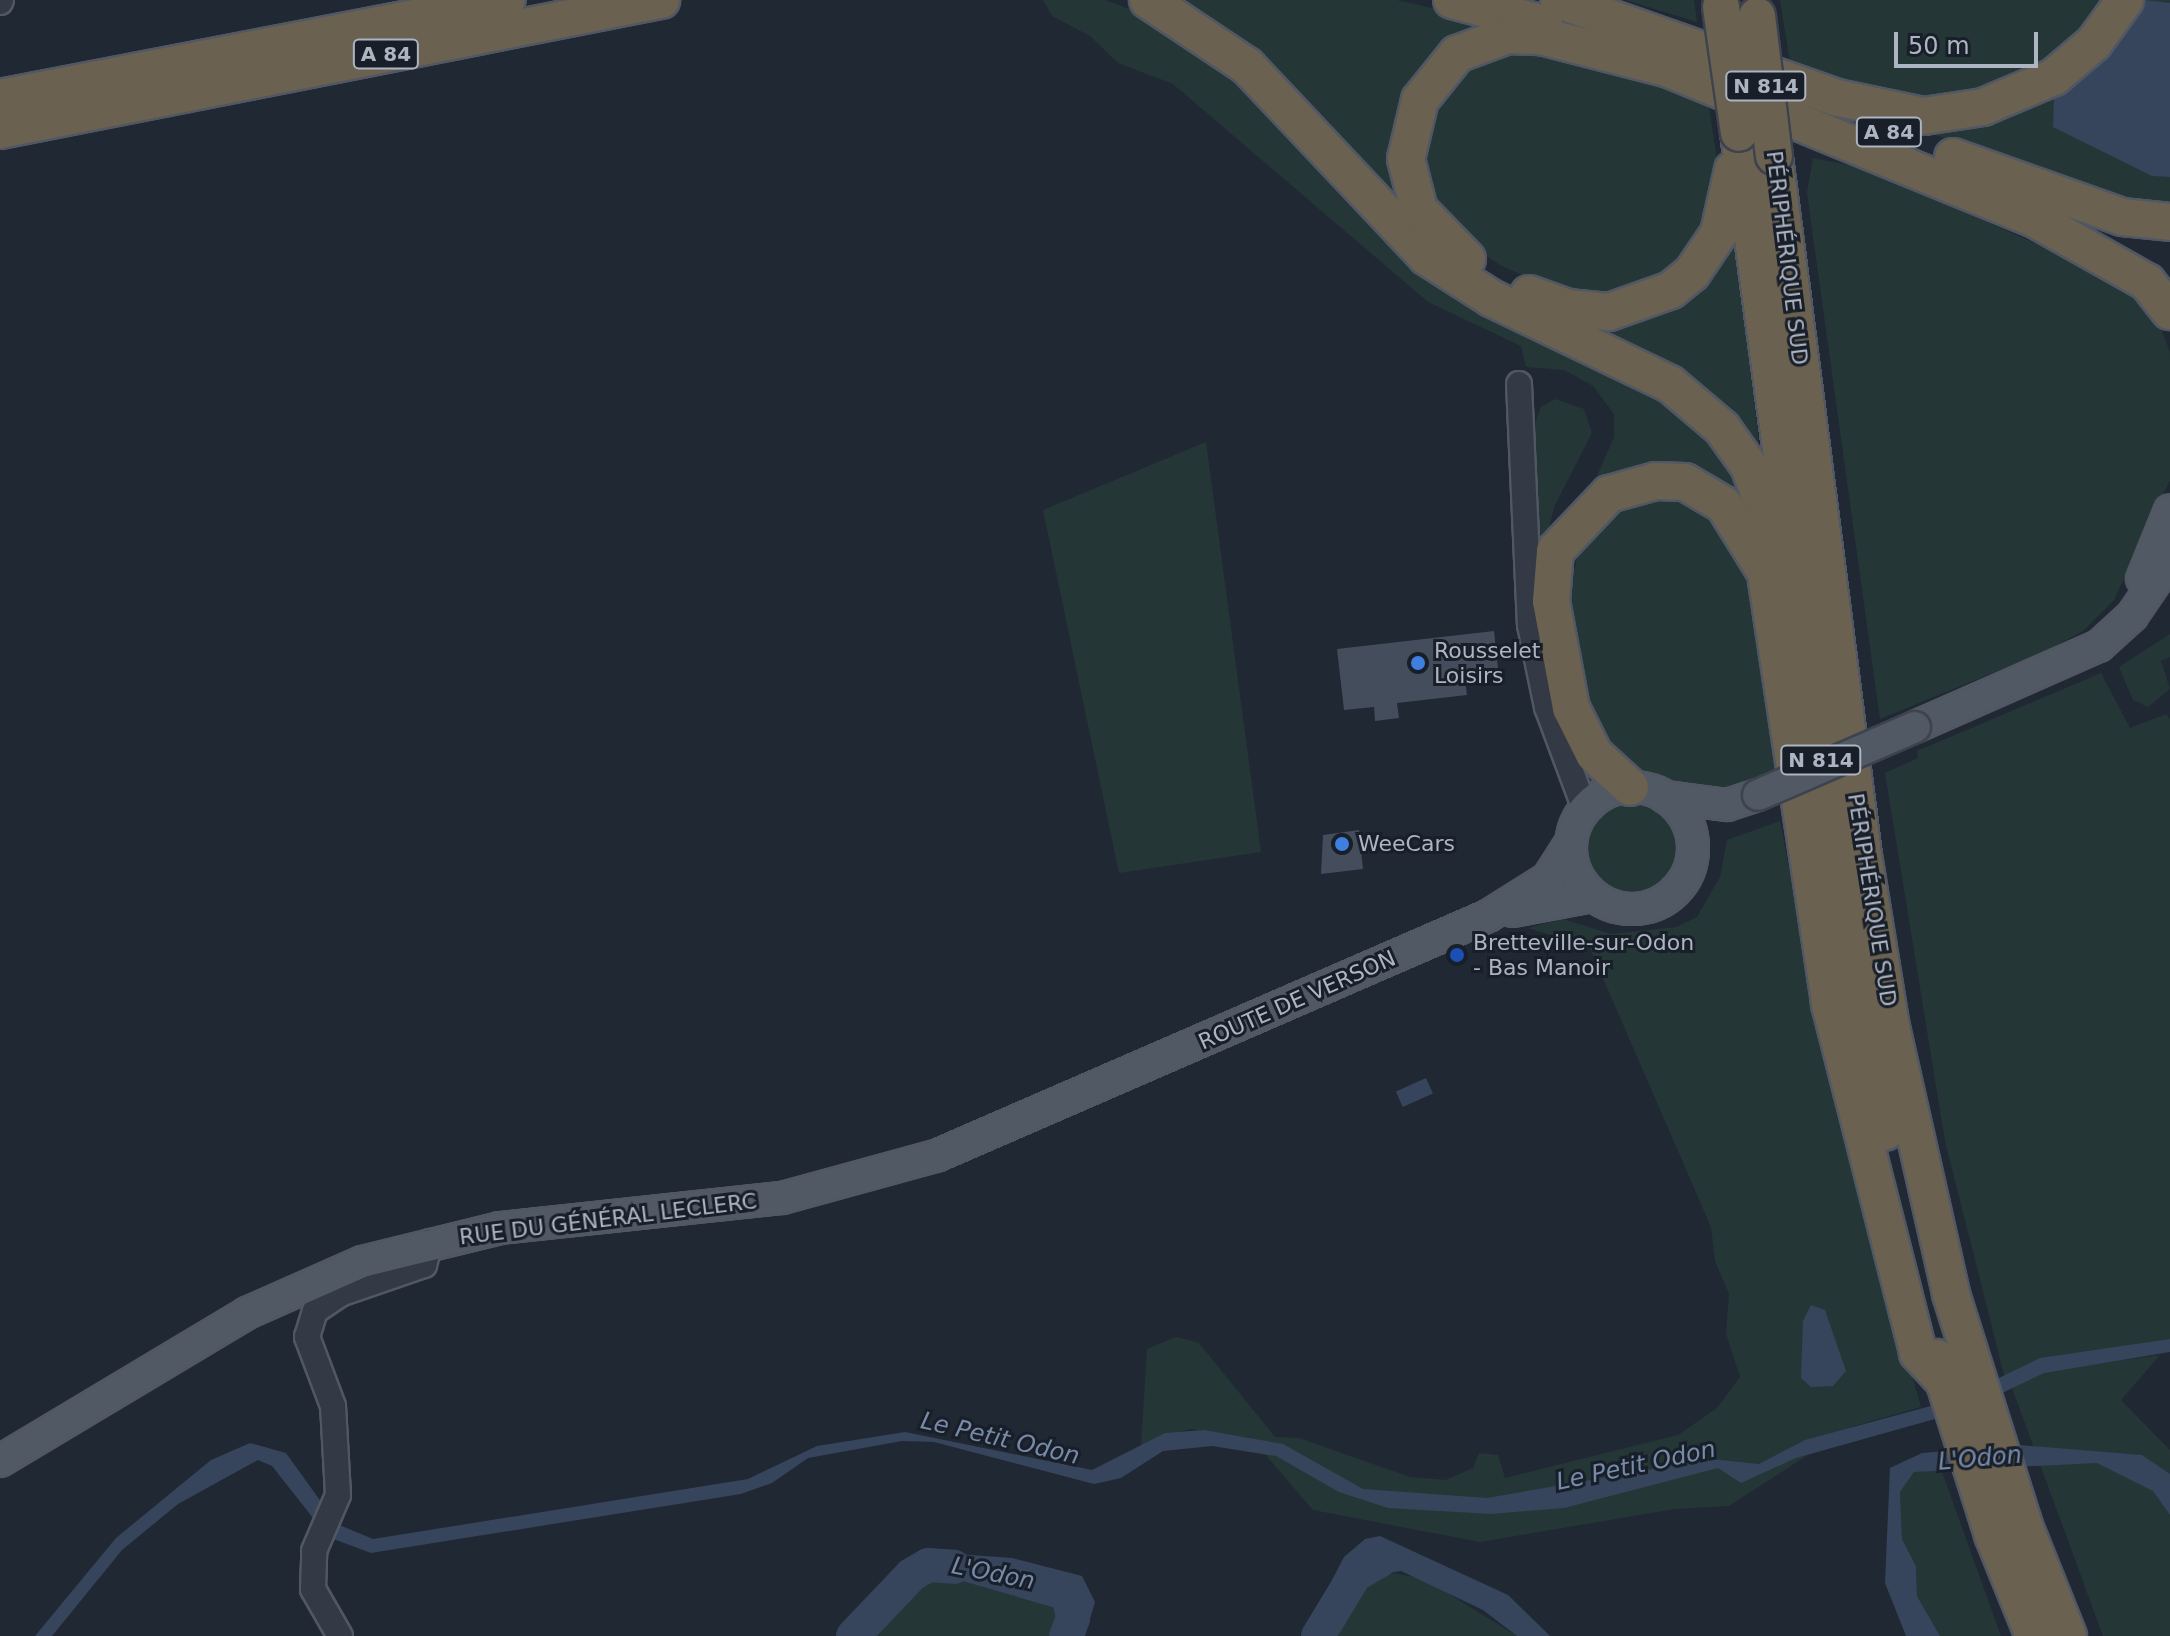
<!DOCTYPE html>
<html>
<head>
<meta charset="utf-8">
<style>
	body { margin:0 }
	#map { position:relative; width:2170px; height:1636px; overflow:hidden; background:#202834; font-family:"DejaVu Sans",sans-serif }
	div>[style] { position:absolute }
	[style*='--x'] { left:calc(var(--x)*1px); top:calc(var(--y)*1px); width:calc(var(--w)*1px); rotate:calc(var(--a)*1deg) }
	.green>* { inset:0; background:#253637 }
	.round { border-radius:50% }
	.water>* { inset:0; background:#36455c; transform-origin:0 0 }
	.river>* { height:34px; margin:-17px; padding:0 17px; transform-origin:17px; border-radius:17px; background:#36455c }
	.building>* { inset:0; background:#444d5b }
	.roads { filter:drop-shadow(2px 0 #515763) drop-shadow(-2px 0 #515763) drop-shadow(0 2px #515763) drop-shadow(0 -2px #515763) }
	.minor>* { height:24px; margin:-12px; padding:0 12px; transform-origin:12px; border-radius:12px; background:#333a45 }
	.major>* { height:30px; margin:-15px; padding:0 15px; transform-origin:15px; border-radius:15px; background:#515965 }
	.major>.ring { margin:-15px; padding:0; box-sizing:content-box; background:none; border:30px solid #515965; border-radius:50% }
	.highway>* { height:36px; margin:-18px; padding:0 18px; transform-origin:18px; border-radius:18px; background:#6a6151 }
	.bridges { filter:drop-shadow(2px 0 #3d434e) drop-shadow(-2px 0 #3d434e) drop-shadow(0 2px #3d434e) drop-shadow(0 -2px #3d434e) }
	.major-bridge>* { height:30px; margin:-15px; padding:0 15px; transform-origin:15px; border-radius:15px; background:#515965 }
	.highway-bridge>* { height:36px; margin:-18px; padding:0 18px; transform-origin:18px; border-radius:18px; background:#6a6151 }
	.dots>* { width:22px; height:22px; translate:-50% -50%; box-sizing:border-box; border:4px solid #191f29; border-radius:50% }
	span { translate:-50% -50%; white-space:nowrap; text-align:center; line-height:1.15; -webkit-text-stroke:6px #191f29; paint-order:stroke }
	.shield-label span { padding:2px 6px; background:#191f29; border:2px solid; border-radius:6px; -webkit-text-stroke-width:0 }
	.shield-label { font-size:20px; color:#adb4c2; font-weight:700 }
	.street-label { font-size:22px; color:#adb4c2 }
	.poi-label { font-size:22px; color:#adb4c2 }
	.left { translate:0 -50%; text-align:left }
	.water-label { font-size:24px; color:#778aa9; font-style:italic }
	.scale { position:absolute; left:1894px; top:32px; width:144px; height:36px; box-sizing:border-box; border:4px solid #adb4c2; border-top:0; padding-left:10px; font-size:24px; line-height:28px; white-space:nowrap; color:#adb4c2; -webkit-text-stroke:6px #191f29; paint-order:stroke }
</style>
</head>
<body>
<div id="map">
	<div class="green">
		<i style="clip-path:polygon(1043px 0,1105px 0,1159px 20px,1208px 55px,1381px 239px,1428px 279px,1647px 387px,1717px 448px,1739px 494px,1590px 492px,1614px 437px,1614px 414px,1593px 386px,1564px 370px,1526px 367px,1521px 346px,1428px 302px,1173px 84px,1118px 63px,1090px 36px,1052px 16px)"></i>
		<i style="clip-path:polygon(1163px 0,1397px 0,1506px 25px,1441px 52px,1410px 212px)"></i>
		<i style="clip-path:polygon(1625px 0,1694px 0,1697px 22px)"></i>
		<i style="clip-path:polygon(1780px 0,2106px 0,2101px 14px,2061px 52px,2018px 75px,1968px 96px,1901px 98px,1818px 77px,1790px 63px)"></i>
		<i style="clip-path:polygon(2145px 0,2170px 0,2170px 204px,2138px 202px,1930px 133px,2102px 55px,2128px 31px)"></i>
		<i style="clip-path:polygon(1549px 46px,1708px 100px,1718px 167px,1711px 213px,1690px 255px,1666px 277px,1628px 291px,1585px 295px,1546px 286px,1500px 265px,1460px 238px,1439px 212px,1423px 162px,1424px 129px,1445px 84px,1480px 53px)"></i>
		<i style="clip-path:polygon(1813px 158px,1864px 168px,2096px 270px,2153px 306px,2170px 353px,2170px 480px,2114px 600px,2083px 631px,2044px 652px,1880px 719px,1807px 193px)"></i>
		<i style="clip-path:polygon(1731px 249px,1739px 253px,1761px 463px,1562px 317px,1721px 262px)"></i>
		<i style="clip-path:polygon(1555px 399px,1584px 409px,1592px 433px,1554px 507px,1541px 564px,1531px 434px,1541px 407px)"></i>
		<i style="clip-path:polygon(1206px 442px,1261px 852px,1119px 873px,1043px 510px)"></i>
		<i style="clip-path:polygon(1659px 491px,1703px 505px,1750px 572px,1779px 772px,1733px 792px,1686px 789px,1618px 762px,1588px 713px,1572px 649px,1570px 593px,1579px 547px,1600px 515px)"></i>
		<i style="clip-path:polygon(2170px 634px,2170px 657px,2161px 661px,2170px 689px,2148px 707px,2133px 700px,2119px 667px)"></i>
		<i style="clip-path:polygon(2101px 673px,2130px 728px,2166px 714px,2170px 719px,2170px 1344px,2060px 1369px,2160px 1355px,2121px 1400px,2170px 1450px,2170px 1636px,2103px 1636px,2012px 1388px,2037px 1375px,2004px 1375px,1945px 1141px,1885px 773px,1918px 758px,1917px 751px)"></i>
		<i class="round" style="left:1586px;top:804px;width:94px;height:94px"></i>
		<i style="clip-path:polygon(1780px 821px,1837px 1118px,1921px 1407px,1851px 1427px,1729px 1506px,1675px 1509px,1480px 1542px,1313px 1510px,1251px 1438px,1190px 1429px,1141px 1446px,1147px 1349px,1176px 1337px,1199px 1343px,1275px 1437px,1299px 1438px,1410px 1477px,1446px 1480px,1473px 1468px,1479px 1453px,1498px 1455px,1505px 1478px,1678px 1435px,1717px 1408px,1740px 1377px,1726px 1334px,1729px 1294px,1715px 1261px,1711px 1227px,1589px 946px,1527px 928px,1563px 919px,1611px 934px,1676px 927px,1697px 917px,1720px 877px,1727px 840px)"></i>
		<i style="clip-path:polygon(1941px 1469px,2001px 1636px,1940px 1636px,1917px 1596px,1916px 1566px,1902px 1539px,1900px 1492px,1914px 1472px)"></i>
		<i style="clip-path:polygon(1383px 1571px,1425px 1579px,1517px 1636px,1326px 1636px,1345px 1589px)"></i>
		<i style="clip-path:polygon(945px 1576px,1011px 1595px,1062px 1593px,1075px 1602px,1060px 1636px,877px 1636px,930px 1579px)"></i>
	</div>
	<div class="water">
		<i style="clip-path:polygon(2145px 0,2170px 3px,2170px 177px,2152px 176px,2053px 127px,2054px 96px,2128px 31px)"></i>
		<i style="left:1426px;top:1078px;width:17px;height:33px;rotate:66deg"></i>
		<i style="clip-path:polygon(1811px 1305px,1825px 1310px,1846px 1371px,1833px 1386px,1811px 1387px,1801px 1378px,1803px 1321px)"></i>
		<i style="clip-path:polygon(2170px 1339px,2170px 1352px,2044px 1373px,1967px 1410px,1796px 1458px,1741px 1483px,1718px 1468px,1564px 1508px,1491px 1514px,1388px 1508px,1339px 1492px,1276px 1456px,1212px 1446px,1163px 1451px,1121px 1478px,1094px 1484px,934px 1442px,902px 1441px,808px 1458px,772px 1483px,741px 1494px,371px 1553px,328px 1537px,272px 1466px,258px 1460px,178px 1504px,122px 1550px,52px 1636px,35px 1636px,116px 1538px,211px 1460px,250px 1443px,286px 1453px,337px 1524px,373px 1539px,748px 1479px,817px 1446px,905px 1432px,1092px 1470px,1165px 1433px,1204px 1430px,1283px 1444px,1363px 1489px,1487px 1498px,1710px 1459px,1759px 1464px,1805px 1440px,1953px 1400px,2040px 1358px)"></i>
		<i style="clip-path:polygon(2019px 1445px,2142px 1455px,2170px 1474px,2170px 1515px,2153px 1491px,2097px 1463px,1914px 1472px,1900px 1492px,1902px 1539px,1916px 1566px,1917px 1596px,1940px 1636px,1906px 1636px,1885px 1583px,1890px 1468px,1922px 1453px)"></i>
		<i style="clip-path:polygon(1380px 1536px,1508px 1595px,1550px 1636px,1517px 1636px,1483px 1610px,1401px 1571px,1362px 1577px,1345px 1589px,1326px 1636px,1303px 1636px,1344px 1557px,1365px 1539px)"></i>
		<i style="clip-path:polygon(957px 1554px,1012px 1558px,1082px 1576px,1095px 1602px,1085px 1636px,1060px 1636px,1075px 1602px,1069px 1595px,1011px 1595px,945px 1576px,930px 1580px,877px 1636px,851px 1636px,920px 1566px)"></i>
	</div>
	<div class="river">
		<i style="--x:1023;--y:1581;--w:47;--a:16.1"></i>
		<i style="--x:1068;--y:1594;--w:25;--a:78"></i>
		<i style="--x:1073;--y:1618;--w:19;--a:111"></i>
		<i style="--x:853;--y:1636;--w:84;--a:-46.4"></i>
		<i style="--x:911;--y:1575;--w:20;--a:-30"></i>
		<i style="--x:928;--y:1565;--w:26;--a:4"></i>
		<i style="--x:1318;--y:1636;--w:71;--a:-58.8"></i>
		<i style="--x:1355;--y:1575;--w:28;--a:-30"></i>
	</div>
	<div class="building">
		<i style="clip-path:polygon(1494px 631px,1499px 677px,1465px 681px,1467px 695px,1397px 703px,1399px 718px,1375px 721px,1374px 707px,1344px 710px,1337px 649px)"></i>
		<i style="clip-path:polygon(1359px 830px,1363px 869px,1321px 874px,1323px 835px)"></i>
	</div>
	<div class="roads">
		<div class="minor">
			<i style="--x:0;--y:2;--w:2;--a:-63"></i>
			<i style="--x:1519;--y:384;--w:241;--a:87.4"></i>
			<i style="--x:1530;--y:625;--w:84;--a:78.3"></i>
			<i style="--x:1547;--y:707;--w:109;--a:69.6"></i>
			<i style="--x:340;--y:1636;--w:54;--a:-119.9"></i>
			<i style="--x:313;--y:1589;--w:38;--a:-88"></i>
			<i style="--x:314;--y:1551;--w:61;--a:-66.8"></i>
			<i style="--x:338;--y:1495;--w:89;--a:-93.2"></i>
			<i style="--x:333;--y:1406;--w:74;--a:-110.6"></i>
			<i style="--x:307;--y:1337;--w:27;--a:-73"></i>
			<i style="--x:315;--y:1311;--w:30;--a:-34"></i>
			<i style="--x:340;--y:1294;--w:89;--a:-19"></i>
			<i style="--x:424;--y:1265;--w:24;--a:-75"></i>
		</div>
		<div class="major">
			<i style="--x:2142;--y:579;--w:74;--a:-67.9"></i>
			<i style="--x:1915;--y:727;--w:201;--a:-23.8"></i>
			<i style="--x:2099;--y:646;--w:45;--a:-42.3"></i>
			<i style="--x:2132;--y:616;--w:68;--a:-55.8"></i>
			<i class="ring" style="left:1571px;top:787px;width:92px;height:92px"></i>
			<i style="--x:1665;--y:797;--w:63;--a:7.4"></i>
			<i style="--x:1727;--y:805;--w:33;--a:-18"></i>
			<i style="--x:1513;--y:911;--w:81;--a:-10.6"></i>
			<i style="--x:0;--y:1461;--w:288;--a:-30.9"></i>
			<i style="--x:247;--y:1313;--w:126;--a:-23.9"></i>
			<i style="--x:362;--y:1262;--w:142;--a:-13.8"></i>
			<i style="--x:500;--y:1228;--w:284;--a:-6.1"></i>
			<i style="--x:782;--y:1198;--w:160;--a:-15.3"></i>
			<i style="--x:936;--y:1156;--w:602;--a:-23.5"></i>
			<i style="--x:1488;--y:916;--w:71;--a:-32.3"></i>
			<i style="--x:1548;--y:878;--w:43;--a:-57.4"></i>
		</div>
		<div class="highway">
			<i style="--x:1148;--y:0;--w:119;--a:33.7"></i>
			<i style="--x:1247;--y:66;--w:262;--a:46.7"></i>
			<i style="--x:1427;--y:257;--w:76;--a:32.6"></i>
			<i style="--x:1491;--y:298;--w:199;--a:25.7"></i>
			<i style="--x:1670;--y:384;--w:68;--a:40.2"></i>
			<i style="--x:1722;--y:428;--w:47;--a:54.6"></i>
			<i style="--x:1749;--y:466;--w:45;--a:70.3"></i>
			<i style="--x:1764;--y:508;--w:73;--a:87.6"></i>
			<i style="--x:1767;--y:581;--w:428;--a:81.5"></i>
			<i style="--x:1830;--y:1004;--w:360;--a:75.8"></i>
			<i style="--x:1918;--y:1353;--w:37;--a:47"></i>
			<i style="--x:1452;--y:0;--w:95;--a:14.6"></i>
			<i style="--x:1559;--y:0;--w:296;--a:19.4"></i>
			<i style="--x:1838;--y:98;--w:88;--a:11.8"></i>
			<i style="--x:1924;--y:116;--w:60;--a:-8.7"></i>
			<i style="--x:1983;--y:107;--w:77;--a:-22.9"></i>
			<i style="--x:2054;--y:77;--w:52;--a:-40.4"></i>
			<i style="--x:2094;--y:43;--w:53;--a:-54.2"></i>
			<i style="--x:1652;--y:62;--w:414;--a:22.3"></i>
			<i style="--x:2035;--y:219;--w:129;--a:29.4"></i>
			<i style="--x:2147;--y:282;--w:37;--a:52"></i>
			<i style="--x:0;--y:98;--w:516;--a:-10.94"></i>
			<i style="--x:0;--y:130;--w:674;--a:-11.13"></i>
			<i style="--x:1739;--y:133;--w:756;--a:82.4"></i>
			<i style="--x:1839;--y:882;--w:254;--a:79.6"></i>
			<i style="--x:1774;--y:156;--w:705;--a:82.74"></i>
			<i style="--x:1863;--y:855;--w:174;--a:80.8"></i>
			<i style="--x:1891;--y:1027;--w:274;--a:77.3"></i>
			<i style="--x:1951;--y:1294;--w:243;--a:72.5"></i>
			<i style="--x:2024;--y:1526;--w:118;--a:68.2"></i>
			<i style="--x:1953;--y:157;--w:179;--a:19.5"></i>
			<i style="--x:2122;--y:217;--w:48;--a:5.9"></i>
			<i style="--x:1467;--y:259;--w:69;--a:-134.4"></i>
			<i style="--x:1419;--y:210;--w:53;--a:-104.3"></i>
			<i style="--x:1406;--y:159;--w:61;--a:-76.7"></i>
			<i style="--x:1420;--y:100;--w:59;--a:-51.2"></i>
			<i style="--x:1457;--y:54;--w:54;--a:-20.4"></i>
			<i style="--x:1508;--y:35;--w:33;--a:2"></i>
			<i style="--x:1541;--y:36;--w:136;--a:14.4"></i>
			<i style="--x:1529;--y:294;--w:41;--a:19.7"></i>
			<i style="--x:1568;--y:308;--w:41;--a:5.6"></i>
			<i style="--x:1609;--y:312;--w:66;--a:-19.5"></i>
			<i style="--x:1671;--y:290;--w:27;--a:-39"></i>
			<i style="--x:1692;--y:273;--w:48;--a:-56"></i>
			<i style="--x:1719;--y:233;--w:65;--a:-77.5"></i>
			<i style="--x:1630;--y:787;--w:49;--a:-137.5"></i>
			<i style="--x:1594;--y:754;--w:51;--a:-116.6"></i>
			<i style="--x:1571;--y:708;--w:109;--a:-100.6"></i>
			<i style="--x:1551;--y:601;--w:50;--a:-85.4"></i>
			<i style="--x:1555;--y:551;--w:79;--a:-46.5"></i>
			<i style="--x:1609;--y:494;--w:49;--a:-15.5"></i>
			<i style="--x:1656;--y:481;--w:29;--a:2"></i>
			<i style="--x:1685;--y:482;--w:45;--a:30.5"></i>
			<i style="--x:1724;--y:505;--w:74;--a:58.2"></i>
			<i style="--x:1937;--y:1358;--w:186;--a:72.4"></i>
			<i style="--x:1993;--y:1535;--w:109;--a:67.9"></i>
		</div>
	</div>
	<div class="bridges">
		<div class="major-bridge">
			<i style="--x:1758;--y:795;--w:171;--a:-23.4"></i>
		</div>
		<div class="highway-bridge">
			<i style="--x:1721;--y:7;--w:127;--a:81.9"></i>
			<i style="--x:1757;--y:16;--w:141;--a:83.1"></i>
		</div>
	</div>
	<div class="dots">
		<i style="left:1418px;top:663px;background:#3f7fe0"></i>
		<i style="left:1342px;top:844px;background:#3f7fe0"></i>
		<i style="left:1457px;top:955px;background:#1a4fb4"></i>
	</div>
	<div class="shield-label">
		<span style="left:386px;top:54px">A 84</span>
		<span style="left:1766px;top:86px">N 814</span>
		<span style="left:1889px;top:132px">A 84</span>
		<span style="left:1821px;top:760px">N 814</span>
	</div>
	<div class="street-label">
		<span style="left:1787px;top:258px;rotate:83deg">PÉRIPHÉRIQUE SUD</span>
		<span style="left:1872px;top:900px;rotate:81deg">PÉRIPHÉRIQUE SUD</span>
		<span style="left:1297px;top:1000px;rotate:-24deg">ROUTE DE VERSON</span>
		<span style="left:608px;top:1219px;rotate:-7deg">RUE DU GÉNÉRAL LECLERC</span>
	</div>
	<div class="poi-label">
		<span class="left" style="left:1434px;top:663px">Rousselet<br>Loisirs</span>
		<span class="left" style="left:1358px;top:844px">WeeCars</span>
		<span class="left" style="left:1473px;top:955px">Bretteville-sur-Odon<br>- Bas Manoir</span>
	</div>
	<div class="water-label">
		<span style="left:1000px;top:1439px;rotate:13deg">Le Petit Odon</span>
		<span style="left:1980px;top:1459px;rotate:-5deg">L'Odon</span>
		<span style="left:1636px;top:1466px;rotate:-12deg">Le Petit Odon</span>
		<span style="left:993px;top:1574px;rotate:11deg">L'Odon</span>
	</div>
	<div class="scale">50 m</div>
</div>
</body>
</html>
